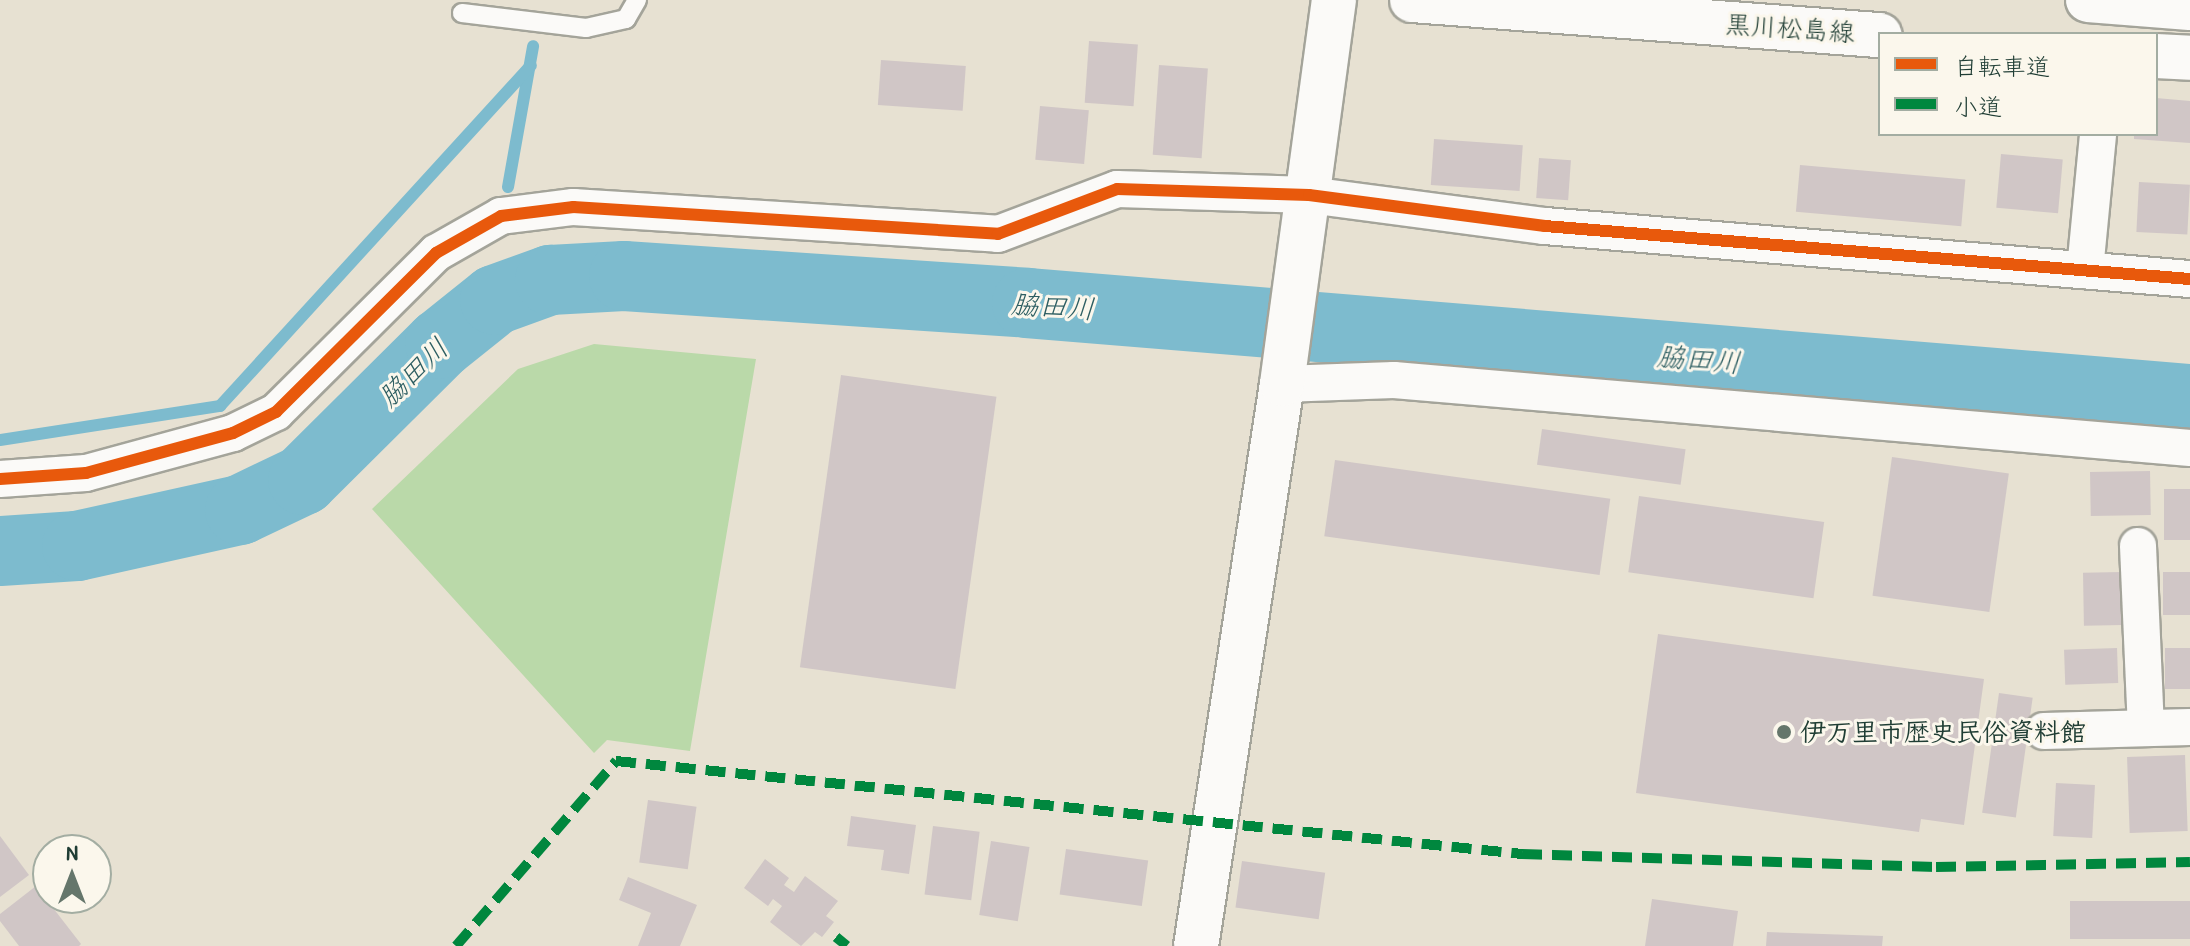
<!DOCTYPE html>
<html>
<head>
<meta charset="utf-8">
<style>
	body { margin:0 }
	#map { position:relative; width:2190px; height:946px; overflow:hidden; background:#e7e1d2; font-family:"Patrick Hand","Klee One",sans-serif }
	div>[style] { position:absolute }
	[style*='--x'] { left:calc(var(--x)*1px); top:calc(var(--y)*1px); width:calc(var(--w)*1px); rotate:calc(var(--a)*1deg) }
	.green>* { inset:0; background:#bad9a9 }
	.stream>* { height:12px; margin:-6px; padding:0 6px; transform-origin:6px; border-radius:6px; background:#7dbbce }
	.river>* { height:70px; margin:-35px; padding:0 35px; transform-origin:35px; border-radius:35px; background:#7dbbce }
	.building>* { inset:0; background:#d0c6c6; transform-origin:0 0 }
	.roads { filter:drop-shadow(2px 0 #a4a49a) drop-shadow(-2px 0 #a4a49a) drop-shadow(0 2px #a4a49a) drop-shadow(0 -2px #a4a49a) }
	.service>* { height:18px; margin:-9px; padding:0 9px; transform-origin:9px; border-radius:9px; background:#fbfaf8 }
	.minor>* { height:36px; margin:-18px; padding:0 18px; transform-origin:18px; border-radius:18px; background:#fbfaf8 }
	.tertiary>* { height:44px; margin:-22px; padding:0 22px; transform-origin:22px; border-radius:22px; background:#fbfaf8 }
	.secondary>* { height:44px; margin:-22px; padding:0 22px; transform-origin:22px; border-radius:22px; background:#fbfaf8 }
	.quiet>* { height:10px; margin-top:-5px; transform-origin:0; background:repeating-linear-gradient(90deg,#00873e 0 20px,transparent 0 30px) }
	.cycleway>* { height:12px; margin:-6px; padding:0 6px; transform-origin:6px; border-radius:6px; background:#e8590c }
	.dots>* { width:22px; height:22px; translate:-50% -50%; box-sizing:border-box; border:4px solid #fbf7ec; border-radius:50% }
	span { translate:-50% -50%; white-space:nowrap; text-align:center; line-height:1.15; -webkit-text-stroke:6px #fbf7ec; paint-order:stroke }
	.street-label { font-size:26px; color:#1f3d34 }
	.poi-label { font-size:26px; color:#1f3d34; font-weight:700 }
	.left { translate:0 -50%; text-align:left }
	.water-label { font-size:28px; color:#2d5e62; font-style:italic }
	.legend { position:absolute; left:1878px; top:32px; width:280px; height:104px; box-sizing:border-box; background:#fbf7ec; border:2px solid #a3ada2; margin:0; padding:10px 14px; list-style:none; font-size:24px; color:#1f3d34 }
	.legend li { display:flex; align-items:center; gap:16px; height:40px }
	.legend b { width:40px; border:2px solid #a3ada2 }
	.north { position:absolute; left:32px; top:834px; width:80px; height:80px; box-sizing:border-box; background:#fbf7ec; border:2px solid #a3ada2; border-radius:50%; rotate:0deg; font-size:22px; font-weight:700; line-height:32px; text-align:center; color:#1f3d34 }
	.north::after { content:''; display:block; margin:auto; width:28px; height:36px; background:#65766b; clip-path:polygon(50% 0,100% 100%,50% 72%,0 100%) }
</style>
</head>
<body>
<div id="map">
	<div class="green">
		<i style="clip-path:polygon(594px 344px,756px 359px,690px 751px,607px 740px,594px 753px,372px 509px,518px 369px)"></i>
	</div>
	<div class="stream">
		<i style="--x:508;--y:187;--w:143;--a:-79.9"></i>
		<i style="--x:0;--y:440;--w:223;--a:-8.8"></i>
		<i style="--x:220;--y:406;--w:461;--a:-47.6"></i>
	</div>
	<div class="river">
		<i style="--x:0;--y:551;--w:77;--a:-3.7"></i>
		<i style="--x:77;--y:546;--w:167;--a:-12.5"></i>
		<i style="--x:240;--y:510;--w:70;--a:-25.5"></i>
		<i style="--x:303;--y:480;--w:193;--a:-44.8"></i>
		<i style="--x:440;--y:344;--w:70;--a:-38.7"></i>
		<i style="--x:495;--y:300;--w:59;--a:-20"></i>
		<i style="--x:550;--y:280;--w:74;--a:-3.1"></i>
		<i style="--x:624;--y:276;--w:404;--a:3.8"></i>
		<i style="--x:1027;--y:303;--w:1167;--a:4.72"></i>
	</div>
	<div class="building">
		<i style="left:1089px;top:41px;width:49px;height:62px;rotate:4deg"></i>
		<i style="left:881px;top:60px;width:85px;height:45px;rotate:4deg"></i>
		<i style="left:1159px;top:65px;width:49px;height:90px;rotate:4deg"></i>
		<i style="clip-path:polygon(2156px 98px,2190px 101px,2190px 143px,2134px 139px,2134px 134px,2156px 134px)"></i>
		<i style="left:1040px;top:106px;width:49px;height:54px;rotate:5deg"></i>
		<i style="left:1434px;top:139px;width:89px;height:46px;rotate:4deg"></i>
		<i style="left:2001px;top:154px;width:62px;height:54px;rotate:5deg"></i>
		<i style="left:1539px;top:158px;width:32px;height:40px;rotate:4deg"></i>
		<i style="left:1800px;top:165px;width:166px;height:47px;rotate:5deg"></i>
		<i style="left:2139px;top:182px;width:51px;height:50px;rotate:3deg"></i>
		<i style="left:841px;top:375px;width:157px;height:295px;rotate:8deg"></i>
		<i style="left:1542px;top:429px;width:145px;height:36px;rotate:8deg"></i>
		<i style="left:1892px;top:457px;width:118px;height:140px;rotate:8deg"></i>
		<i style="left:1335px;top:460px;width:278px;height:77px;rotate:8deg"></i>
		<i style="left:2150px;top:471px;width:44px;height:60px;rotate:89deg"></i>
		<i style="left:2190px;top:489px;width:51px;height:26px;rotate:90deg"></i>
		<i style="left:1639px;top:496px;width:187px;height:77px;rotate:8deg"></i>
		<i style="left:2122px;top:572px;width:53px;height:39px;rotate:89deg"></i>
		<i style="left:2190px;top:572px;width:43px;height:27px;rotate:90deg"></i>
		<i style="clip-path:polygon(1658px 634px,1984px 679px,1964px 825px,1921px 819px,1919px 832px,1636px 793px)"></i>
		<i style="left:2117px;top:648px;width:35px;height:53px;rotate:88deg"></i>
		<i style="left:2190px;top:648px;width:41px;height:25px;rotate:90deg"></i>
		<i style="left:1999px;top:693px;width:34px;height:121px;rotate:8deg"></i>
		<i style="left:2185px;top:755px;width:76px;height:58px;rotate:88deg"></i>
		<i style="left:2056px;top:783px;width:39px;height:53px;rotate:3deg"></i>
		<i style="left:648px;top:800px;width:49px;height:63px;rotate:8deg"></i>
		<i style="clip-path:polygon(851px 816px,916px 825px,909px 874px,881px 870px,884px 850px,847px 846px)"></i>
		<i style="left:933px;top:826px;width:47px;height:69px;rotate:7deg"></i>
		<i style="clip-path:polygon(0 836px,29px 875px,0 897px)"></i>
		<i style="left:991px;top:841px;width:39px;height:75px;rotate:9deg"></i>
		<i style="left:1066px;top:849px;width:83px;height:46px;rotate:8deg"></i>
		<i style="clip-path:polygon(765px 859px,789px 878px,784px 885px,794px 892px,805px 876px,838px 901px,826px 916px,834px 922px,822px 937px,815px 932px,801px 946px,770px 922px,782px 906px,773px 899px,768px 906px,744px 888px)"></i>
		<i style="left:1242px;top:861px;width:84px;height:47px;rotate:8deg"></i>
		<i style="clip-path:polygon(628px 877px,697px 905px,680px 946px,638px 946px,651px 913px,619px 900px)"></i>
		<i style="clip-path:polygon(36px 886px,81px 944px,79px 946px,19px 946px,0 921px,0 914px)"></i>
		<i style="clip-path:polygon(1652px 899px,1738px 911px,1733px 946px,1645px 946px)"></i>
		<i style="left:2190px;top:901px;width:38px;height:120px;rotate:90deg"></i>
		<i style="clip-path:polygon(1767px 932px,1883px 936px,1882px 946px,1766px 946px)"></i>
	</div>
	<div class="roads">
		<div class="service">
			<i style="--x:462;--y:13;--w:125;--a:6.9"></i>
			<i style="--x:586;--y:28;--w:41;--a:-12.7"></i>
			<i style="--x:626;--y:19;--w:22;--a:-60"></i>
		</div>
		<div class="minor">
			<i style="--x:2085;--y:270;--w:137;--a:-84.5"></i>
			<i style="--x:1282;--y:384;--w:112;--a:-2"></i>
			<i style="--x:1394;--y:380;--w:799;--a:4.88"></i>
			<i style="--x:0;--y:479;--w:86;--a:-4"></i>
			<i style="--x:86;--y:473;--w:152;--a:-15.2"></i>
			<i style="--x:233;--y:433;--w:48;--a:-26"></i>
			<i style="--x:276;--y:412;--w:226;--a:-44.8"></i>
			<i style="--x:436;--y:253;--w:75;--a:-29.6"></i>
			<i style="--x:501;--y:216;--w:73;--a:-7.1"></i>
			<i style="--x:573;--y:207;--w:426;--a:3.6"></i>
			<i style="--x:998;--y:234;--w:127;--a:-20.7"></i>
			<i style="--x:1117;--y:189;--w:192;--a:1.8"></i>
			<i style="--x:1309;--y:195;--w:238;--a:7.5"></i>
			<i style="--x:1545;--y:226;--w:647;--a:4.7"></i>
			<i style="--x:2138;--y:546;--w:182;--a:87.5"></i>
			<i style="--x:2044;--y:731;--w:146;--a:-1.6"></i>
		</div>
		<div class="tertiary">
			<i style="--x:1196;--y:946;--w:569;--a:-81.3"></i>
			<i style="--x:1282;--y:384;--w:388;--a:-82.3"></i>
		</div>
		<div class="secondary">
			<i style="--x:1412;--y:0;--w:469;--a:4.3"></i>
			<i style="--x:2088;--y:0;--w:102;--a:4.5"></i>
			<i style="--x:2156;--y:56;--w:34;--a:3"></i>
		</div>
	</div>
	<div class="quiet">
		<i style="--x:836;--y:937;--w:14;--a:39"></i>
		<i style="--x:456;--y:946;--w:245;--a:-49.1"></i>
		<i style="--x:616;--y:761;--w:911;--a:5.86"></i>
		<i style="--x:1522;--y:854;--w:414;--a:1.8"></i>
		<i style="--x:1936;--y:867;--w:254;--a:-1.1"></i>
	</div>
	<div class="cycleway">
		<i style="--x:0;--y:479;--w:86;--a:-4"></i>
		<i style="--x:86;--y:473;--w:152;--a:-15.2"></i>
		<i style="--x:233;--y:433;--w:48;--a:-26"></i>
		<i style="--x:276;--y:412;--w:226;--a:-44.8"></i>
		<i style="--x:436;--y:253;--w:75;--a:-29.6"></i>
		<i style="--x:501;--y:216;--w:73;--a:-7.1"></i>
		<i style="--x:573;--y:207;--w:426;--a:3.6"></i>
		<i style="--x:998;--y:234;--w:127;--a:-20.7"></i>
		<i style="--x:1117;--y:189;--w:192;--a:1.8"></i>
		<i style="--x:1309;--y:195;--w:238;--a:7.5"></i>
		<i style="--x:1545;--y:226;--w:647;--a:4.7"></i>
	</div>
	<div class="dots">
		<i style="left:1784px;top:732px;background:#65766b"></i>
	</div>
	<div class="street-label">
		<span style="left:1790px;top:28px;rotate:4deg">黒川松島線</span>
	</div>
	<div class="poi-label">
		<span class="left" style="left:1800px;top:732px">伊万里市歴史民俗資料館</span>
	</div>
	<div class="water-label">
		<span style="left:1053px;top:306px;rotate:4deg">脇田川</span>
		<span style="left:1699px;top:359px;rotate:5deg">脇田川</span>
		<span style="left:413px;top:372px;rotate:-44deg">脇田川</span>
	</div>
	<ul class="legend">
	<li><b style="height:10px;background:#e8590c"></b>自転車道</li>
	<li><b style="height:10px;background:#00873e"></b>小道</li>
	</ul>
	<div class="north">N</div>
</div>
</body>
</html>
